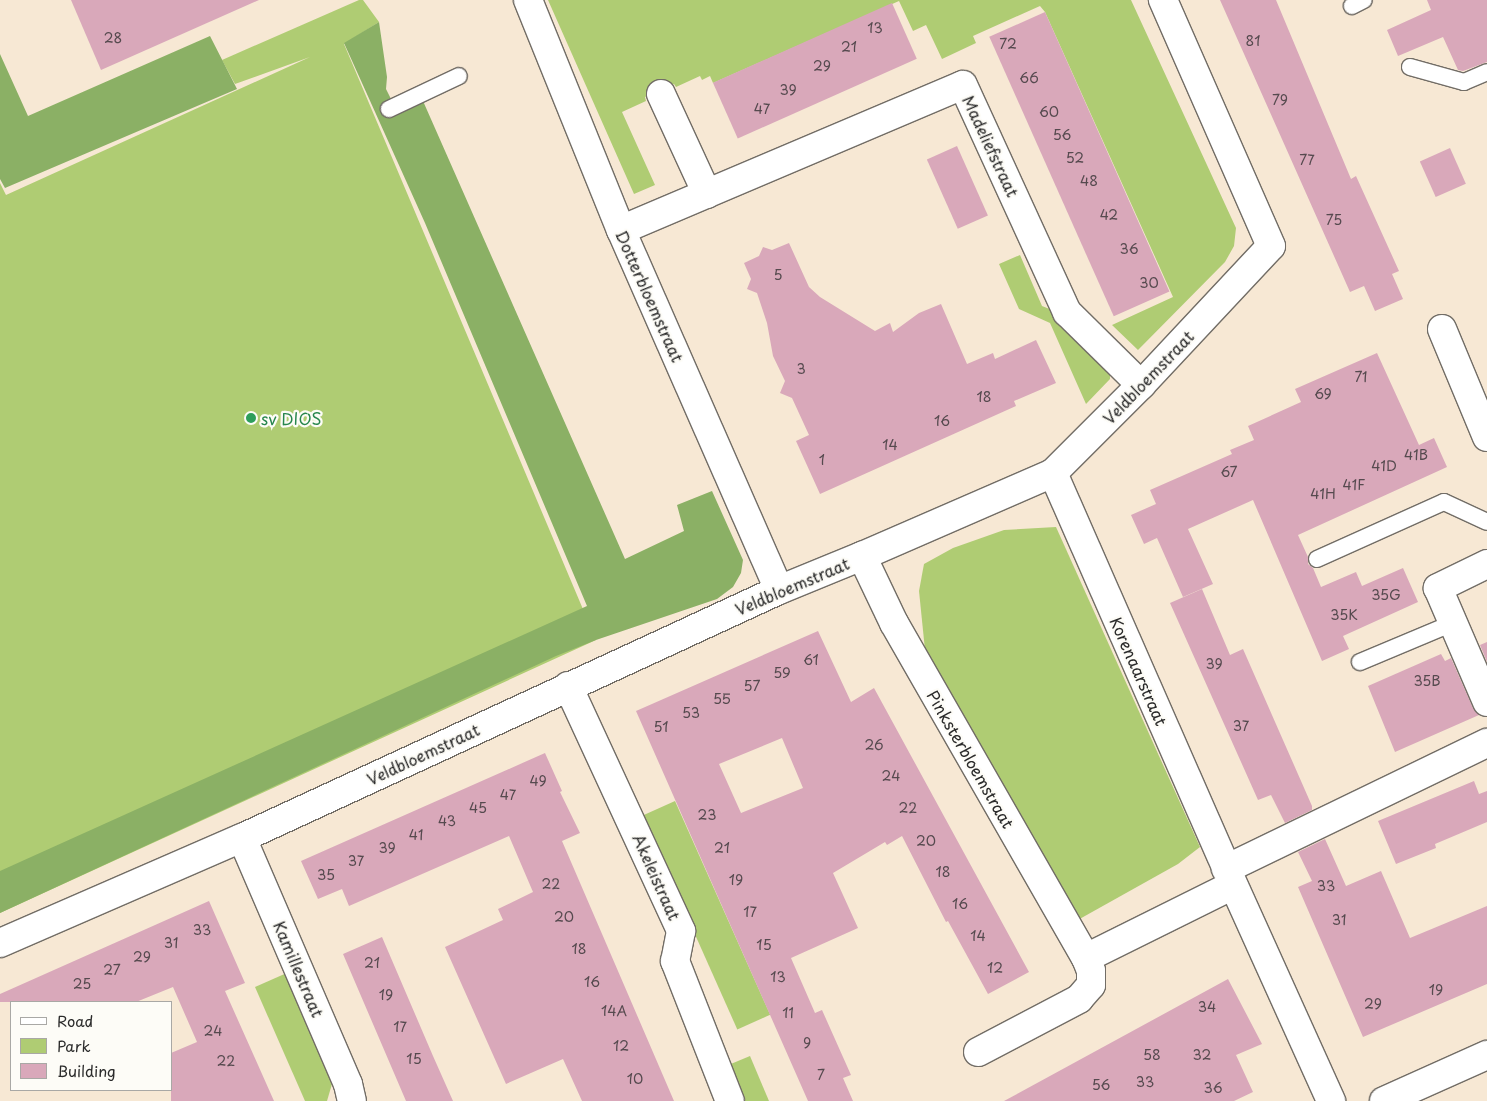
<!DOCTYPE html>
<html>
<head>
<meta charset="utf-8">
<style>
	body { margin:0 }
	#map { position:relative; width:1487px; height:1101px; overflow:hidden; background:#f7e8d4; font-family:"Playpen Sans",sans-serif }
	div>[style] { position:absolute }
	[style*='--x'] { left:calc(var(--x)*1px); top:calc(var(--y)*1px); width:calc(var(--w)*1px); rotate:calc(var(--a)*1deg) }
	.green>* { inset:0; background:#afcc73; transform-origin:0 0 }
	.forest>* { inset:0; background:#8bb065 }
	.building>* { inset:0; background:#d9a8ba; transform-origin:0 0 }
	.roads { filter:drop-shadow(1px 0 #726d66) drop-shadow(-1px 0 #726d66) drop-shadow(0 1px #726d66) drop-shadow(0 -1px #726d66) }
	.lane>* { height:16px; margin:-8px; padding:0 8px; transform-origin:8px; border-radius:8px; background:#fff }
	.street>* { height:28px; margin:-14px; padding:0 14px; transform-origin:14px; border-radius:14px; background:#fff }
	.dots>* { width:14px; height:14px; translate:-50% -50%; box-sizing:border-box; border:2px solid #fdfcf7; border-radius:50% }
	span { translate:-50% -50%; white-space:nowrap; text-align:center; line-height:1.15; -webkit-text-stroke:4.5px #fdfcf7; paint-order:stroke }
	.number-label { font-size:14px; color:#564a4f }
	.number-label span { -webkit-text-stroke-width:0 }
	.street-label { font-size:16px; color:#2b2b2b }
	.leisure-label { font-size:16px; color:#27864d }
	.left { translate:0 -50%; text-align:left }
	.legend { position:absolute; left:10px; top:1001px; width:162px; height:90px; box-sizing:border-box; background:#fdfcf7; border:1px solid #a9a8a5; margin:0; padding:6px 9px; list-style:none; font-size:15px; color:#2b2b2b }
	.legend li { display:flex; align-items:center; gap:10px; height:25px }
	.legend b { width:25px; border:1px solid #a9a8a5 }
</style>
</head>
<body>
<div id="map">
	<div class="green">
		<i style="clip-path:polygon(359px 0,363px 0,379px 22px,344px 44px,596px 640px,0 913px,0 183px,6px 195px,310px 57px,235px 84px,222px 60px)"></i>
		<i style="clip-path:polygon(548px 0,1131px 0,1236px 228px,1234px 246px,1225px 262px,1138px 350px,1112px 325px,1173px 297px,1045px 12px,1040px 6px,973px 36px,976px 43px,942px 59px,926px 25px,913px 31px,899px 1px,713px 83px,710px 76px,702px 80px,700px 76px,676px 87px,674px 84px,645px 97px,646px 101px,622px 112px,655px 185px,634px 194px)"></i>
		<i style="clip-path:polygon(1020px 255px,1042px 306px,1057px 312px,1110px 370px,1110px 379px,1086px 404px,1050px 323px,1019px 309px,999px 264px)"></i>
		<i style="clip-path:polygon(1056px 527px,1200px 847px,1178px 864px,1076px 921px,925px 650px,919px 591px,924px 564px,953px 548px,1004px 530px)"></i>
		<i style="left:675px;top:801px;width:234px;height:36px;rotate:66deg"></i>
		<i style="clip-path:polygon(289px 972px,334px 1077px,327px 1101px,305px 1101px,255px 987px)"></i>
		<i style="clip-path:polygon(750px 1056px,769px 1101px,740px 1101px,726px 1066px)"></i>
	</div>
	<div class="forest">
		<i style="clip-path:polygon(379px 22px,387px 77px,386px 89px,395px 107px,423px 101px,625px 559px,684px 531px,677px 505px,712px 491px,743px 560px,741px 573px,733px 587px,717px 599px,596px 640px,556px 656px,0 913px,0 871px,587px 606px,425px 223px,344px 43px)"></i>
		<i style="clip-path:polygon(210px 36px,237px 89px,5px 188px,0 179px,0 54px,28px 116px)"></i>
	</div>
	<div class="building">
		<i style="clip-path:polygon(71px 0,259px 0,101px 70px)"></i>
		<i style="clip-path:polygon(1220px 0,1276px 0,1351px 179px,1356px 176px,1399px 271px,1392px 274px,1403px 299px,1375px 311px,1364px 286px,1350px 292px)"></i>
		<i style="clip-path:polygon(1427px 0,1487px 0,1487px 62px,1463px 71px,1458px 70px,1443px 37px,1398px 56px,1387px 30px,1431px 10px)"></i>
		<i style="left:892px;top:3px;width:61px;height:196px;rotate:66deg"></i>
		<i style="left:1045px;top:12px;width:306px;height:61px;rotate:66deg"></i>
		<i style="left:957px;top:146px;width:76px;height:33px;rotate:66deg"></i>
		<i style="left:1450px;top:148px;width:39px;height:33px;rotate:66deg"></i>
		<i style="clip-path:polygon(789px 243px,809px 287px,820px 297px,875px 331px,890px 323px,893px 332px,919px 313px,941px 304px,967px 364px,993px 353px,995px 359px,1036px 340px,1056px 383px,1014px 401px,1016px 406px,820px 494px,796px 441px,809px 435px,792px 398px,780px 393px,785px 381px,773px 356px,767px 323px,757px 293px,747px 289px,751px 279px,744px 263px,759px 256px,763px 247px,772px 250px)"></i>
		<i style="clip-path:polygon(1377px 353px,1419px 445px,1434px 438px,1447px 467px,1298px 535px,1308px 557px,1308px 564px,1313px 568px,1321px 587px,1356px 572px,1362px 586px,1403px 568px,1418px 602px,1343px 636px,1349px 649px,1322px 661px,1253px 500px,1188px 529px,1213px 584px,1183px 597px,1157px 538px,1144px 544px,1131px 515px,1156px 504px,1150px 490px,1232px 454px,1230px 450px,1254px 440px,1248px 426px,1301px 402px,1295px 389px)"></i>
		<i style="clip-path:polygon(1202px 589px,1230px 655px,1243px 649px,1312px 806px,1312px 810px,1285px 823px,1271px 795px,1258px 800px,1170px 603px)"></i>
		<i style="clip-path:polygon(evenodd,818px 631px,851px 702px,874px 688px,1029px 972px,988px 994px,948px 921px,946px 922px,902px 836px,887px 845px,885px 842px,833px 873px,858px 928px,791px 958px,815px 1013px,822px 1010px,851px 1075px,843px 1078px,853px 1101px,808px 1101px,636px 711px,818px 631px,782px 738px,803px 788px,741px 813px,719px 764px,782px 738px)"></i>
		<i style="clip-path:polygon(1487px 642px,1487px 662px,1480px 645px)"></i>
		<i style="clip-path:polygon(1441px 654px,1445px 661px,1451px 658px,1473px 708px,1479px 715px,1395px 752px,1368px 686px)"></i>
		<i style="clip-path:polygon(545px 753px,562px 791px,560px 792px,580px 833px,562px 841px,674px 1101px,582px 1101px,563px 1059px,506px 1084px,445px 947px,503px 920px,498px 909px,533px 892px,509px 836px,349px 906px,342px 889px,318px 899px,301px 861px)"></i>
		<i style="clip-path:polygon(1474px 781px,1479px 794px,1487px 791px,1487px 822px,1435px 844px,1436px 848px,1396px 864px,1378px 821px)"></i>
		<i style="clip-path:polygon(1325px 839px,1346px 886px,1381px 871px,1410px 938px,1487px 906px,1487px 984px,1363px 1037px,1298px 887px,1312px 881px,1298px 852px)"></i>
		<i style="clip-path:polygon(209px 901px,245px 983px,225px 991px,274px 1101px,171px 1101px,171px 1053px,197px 1042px,173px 987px,136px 1002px,0 1002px,0 994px)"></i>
		<i style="clip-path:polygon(382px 937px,433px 1056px,453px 1101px,406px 1101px,343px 954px)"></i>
		<i style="clip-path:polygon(1228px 979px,1262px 1044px,1236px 1055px,1253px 1092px,1234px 1101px,1004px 1101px)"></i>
	</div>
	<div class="roads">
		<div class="lane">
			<i style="--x:1352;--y:6;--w:13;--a:-27"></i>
			<i style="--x:1410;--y:67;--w:56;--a:15.5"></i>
			<i style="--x:1464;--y:82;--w:25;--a:-23"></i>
			<i style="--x:389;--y:109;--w:77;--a:-25.2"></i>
			<i style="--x:1317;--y:559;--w:139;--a:-24.2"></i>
			<i style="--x:1444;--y:502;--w:47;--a:24.9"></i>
			<i style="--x:1360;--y:662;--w:101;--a:-22.8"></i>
		</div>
		<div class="street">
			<i style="--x:528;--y:0;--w:248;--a:68"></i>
			<i style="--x:621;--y:230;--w:393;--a:66.3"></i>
			<i style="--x:661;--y:94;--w:110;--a:65.3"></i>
			<i style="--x:621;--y:230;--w:371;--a:-23"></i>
			<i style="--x:963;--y:85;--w:250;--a:65.4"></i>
			<i style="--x:1067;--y:312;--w:104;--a:44.6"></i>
			<i style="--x:1442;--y:329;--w:117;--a:67.4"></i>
			<i style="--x:1053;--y:473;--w:441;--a:66.3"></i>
			<i style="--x:1230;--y:877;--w:246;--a:65.7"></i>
			<i style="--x:862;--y:556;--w:74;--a:64.5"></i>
			<i style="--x:894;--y:623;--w:386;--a:60.2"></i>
			<i style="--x:1086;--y:958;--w:14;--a:69"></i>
			<i style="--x:1091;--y:971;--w:14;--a:90"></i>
			<i style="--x:1091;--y:985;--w:18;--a:131"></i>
			<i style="--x:1079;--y:999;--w:114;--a:152.3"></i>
			<i style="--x:1487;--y:564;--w:55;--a:153.9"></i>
			<i style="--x:1438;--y:588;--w:124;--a:66.7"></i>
			<i style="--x:568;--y:686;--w:270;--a:65.2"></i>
			<i style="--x:681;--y:931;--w:31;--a:101"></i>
			<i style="--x:675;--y:961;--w:150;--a:68.6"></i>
			<i style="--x:242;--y:838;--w:268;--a:66.7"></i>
			<i style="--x:348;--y:1084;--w:17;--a:77"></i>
			<i style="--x:1226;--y:869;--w:290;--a:-25.8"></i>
			<i style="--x:0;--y:943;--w:264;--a:-23.5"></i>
			<i style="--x:242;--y:838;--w:592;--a:-24.79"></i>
			<i style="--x:779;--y:590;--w:90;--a:-22.3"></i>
			<i style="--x:862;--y:556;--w:208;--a:-23.5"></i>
			<i style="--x:1053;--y:473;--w:124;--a:-45"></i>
			<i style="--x:1141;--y:385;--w:190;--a:-46.9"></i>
			<i style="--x:1271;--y:246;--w:269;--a:-113.7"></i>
			<i style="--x:1086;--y:958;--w:164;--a:-26.4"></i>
			<i style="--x:1384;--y:1101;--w:113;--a:-24.1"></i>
		</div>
	</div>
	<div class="dots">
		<i style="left:251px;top:418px;background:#2e9e5b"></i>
	</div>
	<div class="number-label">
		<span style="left:875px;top:28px">13</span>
		<span style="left:113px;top:38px">28</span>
		<span style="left:1253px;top:41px">81</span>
		<span style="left:1008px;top:44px">72</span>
		<span style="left:849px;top:47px">21</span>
		<span style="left:822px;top:66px">29</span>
		<span style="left:1029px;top:78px">66</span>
		<span style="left:788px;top:90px">39</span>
		<span style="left:1280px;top:100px">79</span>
		<span style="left:762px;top:109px">47</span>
		<span style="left:1049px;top:112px">60</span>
		<span style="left:1062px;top:135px">56</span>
		<span style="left:1075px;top:158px">52</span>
		<span style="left:1307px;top:160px">77</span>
		<span style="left:1089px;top:181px">48</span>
		<span style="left:1109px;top:215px">42</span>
		<span style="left:1334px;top:220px">75</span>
		<span style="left:1129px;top:249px">36</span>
		<span style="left:778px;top:275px">5</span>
		<span style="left:1149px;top:283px">30</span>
		<span style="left:801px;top:369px">3</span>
		<span style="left:1361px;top:377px">71</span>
		<span style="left:1323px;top:394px">69</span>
		<span style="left:984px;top:397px">18</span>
		<span style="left:942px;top:421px">16</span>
		<span style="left:890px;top:445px">14</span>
		<span style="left:1416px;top:455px">41B</span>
		<span style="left:822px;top:460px">1</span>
		<span style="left:1384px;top:466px">41D</span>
		<span style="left:1229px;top:472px">67</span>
		<span style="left:1354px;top:485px">41F</span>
		<span style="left:1323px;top:494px">41H</span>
		<span style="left:1386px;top:595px">35G</span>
		<span style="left:1344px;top:615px">35K</span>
		<span style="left:811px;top:660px">61</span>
		<span style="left:1214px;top:664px">39</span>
		<span style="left:782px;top:673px">59</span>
		<span style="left:1427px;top:681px">35B</span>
		<span style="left:752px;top:686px">57</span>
		<span style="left:722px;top:699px">55</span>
		<span style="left:691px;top:713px">53</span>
		<span style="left:1241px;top:726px">37</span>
		<span style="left:661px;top:727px">51</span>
		<span style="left:874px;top:745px">26</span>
		<span style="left:891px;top:776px">24</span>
		<span style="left:538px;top:781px">49</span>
		<span style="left:508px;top:795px">47</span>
		<span style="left:478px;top:808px">45</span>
		<span style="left:908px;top:808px">22</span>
		<span style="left:707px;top:815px">23</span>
		<span style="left:447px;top:821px">43</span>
		<span style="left:416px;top:835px">41</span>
		<span style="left:926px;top:841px">20</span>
		<span style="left:387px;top:848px">39</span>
		<span style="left:722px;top:848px">21</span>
		<span style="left:356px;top:861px">37</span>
		<span style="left:943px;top:872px">18</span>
		<span style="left:326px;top:875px">35</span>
		<span style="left:736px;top:880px">19</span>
		<span style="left:551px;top:884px">22</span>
		<span style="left:1326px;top:886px">33</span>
		<span style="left:960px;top:904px">16</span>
		<span style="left:750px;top:912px">17</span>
		<span style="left:564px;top:917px">20</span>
		<span style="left:1339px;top:920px">31</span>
		<span style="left:202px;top:930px">33</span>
		<span style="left:978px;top:936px">14</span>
		<span style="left:171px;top:943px">31</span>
		<span style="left:764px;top:945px">15</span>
		<span style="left:579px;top:949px">18</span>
		<span style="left:142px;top:957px">29</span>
		<span style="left:372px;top:963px">21</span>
		<span style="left:995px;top:968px">12</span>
		<span style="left:112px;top:970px">27</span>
		<span style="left:778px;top:977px">13</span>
		<span style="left:592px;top:982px">16</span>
		<span style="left:82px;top:984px">25</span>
		<span style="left:1436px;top:990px">19</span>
		<span style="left:386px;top:995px">19</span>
		<span style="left:1373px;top:1004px">29</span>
		<span style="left:1207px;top:1007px">34</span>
		<span style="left:614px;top:1011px">14A</span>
		<span style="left:788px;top:1013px">11</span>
		<span style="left:400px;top:1027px">17</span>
		<span style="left:213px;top:1031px">24</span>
		<span style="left:807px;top:1043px">9</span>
		<span style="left:621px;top:1046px">12</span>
		<span style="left:1152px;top:1055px">58</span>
		<span style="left:1202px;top:1055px">32</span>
		<span style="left:414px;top:1059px">15</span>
		<span style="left:226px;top:1061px">22</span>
		<span style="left:821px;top:1075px">7</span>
		<span style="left:635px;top:1079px">10</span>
		<span style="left:1145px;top:1082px">33</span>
		<span style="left:1101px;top:1085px">56</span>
		<span style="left:1213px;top:1088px">36</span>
	</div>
	<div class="street-label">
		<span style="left:991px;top:146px;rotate:65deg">Madeliefstraat</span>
		<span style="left:650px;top:296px;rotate:66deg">Dotterbloemstraat</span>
		<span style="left:1148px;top:377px;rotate:-46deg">Veldbloemstraat</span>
		<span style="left:792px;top:586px;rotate:-23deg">Veldbloemstraat</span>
		<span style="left:1139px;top:671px;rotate:66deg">Korenaarstraat</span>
		<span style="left:423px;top:754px;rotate:-25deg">Veldbloemstraat</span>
		<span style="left:971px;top:759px;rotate:60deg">Pinksterbloemstraat</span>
		<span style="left:657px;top:877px;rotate:66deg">Akeleistraat</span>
		<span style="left:299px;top:969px;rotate:67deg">Kamillestraat</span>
	</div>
	<div class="leisure-label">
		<span class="left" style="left:261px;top:418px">sv DIOS</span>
	</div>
	<ul class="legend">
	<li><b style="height:6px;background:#fff"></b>Road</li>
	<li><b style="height:14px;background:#afcc73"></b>Park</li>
	<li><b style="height:14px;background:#d9a8ba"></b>Building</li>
	</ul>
</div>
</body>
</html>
